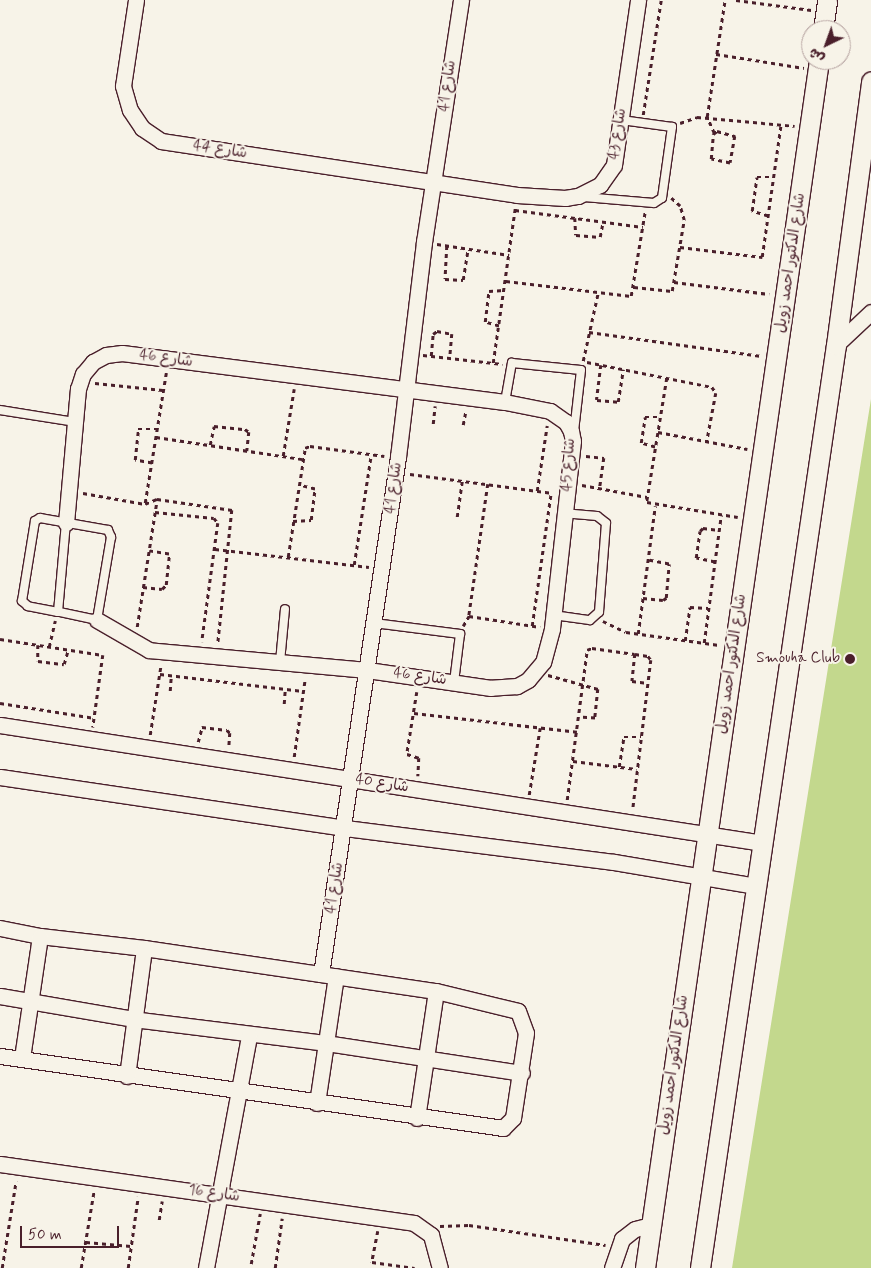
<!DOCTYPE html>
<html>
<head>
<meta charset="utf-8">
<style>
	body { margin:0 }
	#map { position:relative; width:871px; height:1268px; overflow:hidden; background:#f7f3e8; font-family:Mynerve,"Playpen Sans Arabic",sans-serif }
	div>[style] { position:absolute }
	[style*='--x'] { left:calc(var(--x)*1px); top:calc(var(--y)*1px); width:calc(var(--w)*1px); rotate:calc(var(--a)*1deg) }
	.green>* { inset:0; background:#c3d88d }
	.path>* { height:2.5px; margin-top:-1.25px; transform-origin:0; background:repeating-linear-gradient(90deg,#4a1f2b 0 4px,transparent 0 8px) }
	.roads { filter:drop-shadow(1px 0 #4a1f2b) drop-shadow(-1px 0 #4a1f2b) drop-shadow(0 1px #4a1f2b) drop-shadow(0 -1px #4a1f2b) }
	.service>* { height:8px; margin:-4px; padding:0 4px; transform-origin:4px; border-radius:4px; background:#f7f3e8 }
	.minor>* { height:15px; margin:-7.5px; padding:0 7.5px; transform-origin:7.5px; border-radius:7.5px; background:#f7f3e8 }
	.tertiary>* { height:19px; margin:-9.5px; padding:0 9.5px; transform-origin:9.5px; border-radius:9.5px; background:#f7f3e8 }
	.dots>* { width:14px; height:14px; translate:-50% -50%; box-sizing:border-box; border:2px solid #f7f3e8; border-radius:50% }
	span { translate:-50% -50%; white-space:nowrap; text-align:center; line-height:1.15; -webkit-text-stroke:4px #f7f3e8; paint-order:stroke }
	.street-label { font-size:15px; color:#4a1f2b }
	.poi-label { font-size:15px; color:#4a1f2b }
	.right { translate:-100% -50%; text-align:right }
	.north { position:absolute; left:801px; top:20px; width:50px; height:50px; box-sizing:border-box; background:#f7f3e8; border:1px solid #b29e9c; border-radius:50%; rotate:222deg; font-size:14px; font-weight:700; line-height:20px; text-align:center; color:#4a1f2b }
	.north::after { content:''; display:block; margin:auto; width:18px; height:22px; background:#4a1f2b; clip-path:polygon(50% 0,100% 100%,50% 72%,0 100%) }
	.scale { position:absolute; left:20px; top:1226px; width:99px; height:22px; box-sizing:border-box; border:2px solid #4a1f2b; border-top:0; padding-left:6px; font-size:15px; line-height:18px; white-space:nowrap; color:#4a1f2b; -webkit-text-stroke:4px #f7f3e8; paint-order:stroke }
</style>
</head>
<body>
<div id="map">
	<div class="green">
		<i style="clip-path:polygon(871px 399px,871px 1268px,732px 1268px,788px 918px)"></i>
	</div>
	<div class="path">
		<i style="--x:736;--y:0;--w:76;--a:7.6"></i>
		<i style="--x:716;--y:54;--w:89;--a:9"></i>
		<i style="--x:643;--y:115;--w:116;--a:-81.1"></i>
		<i style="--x:680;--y:123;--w:18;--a:-19"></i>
		<i style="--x:697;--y:117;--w:98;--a:5.2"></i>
		<i style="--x:717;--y:131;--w:19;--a:16"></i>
		<i style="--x:735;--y:136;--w:27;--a:100"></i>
		<i style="--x:730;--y:163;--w:19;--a:-168"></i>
		<i style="--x:711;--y:159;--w:25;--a:-85"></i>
		<i style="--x:713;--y:134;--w:5;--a:-37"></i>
		<i style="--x:714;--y:133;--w:17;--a:-114"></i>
		<i style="--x:707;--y:117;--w:118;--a:-81.3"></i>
		<i style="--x:515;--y:210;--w:129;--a:7.6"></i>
		<i style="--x:768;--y:216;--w:17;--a:-163"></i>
		<i style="--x:752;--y:211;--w:34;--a:-82"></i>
		<i style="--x:757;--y:177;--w:16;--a:0"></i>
		<i style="--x:575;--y:218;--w:17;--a:87"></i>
		<i style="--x:576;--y:235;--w:24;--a:5"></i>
		<i style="--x:600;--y:237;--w:15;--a:-79"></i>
		<i style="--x:437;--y:244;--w:73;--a:8.7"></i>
		<i style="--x:447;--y:246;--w:33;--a:93"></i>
		<i style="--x:445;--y:279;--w:18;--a:3"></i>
		<i style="--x:463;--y:280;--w:31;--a:-81"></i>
		<i style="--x:680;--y:247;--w:83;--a:7"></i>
		<i style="--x:762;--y:257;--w:134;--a:-81.9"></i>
		<i style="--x:506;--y:281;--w:126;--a:6.8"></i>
		<i style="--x:631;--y:296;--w:86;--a:-80.6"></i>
		<i style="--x:674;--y:282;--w:96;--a:7.2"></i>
		<i style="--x:634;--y:287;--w:38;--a:6"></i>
		<i style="--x:672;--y:291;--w:72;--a:-80.4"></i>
		<i style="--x:684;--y:220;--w:15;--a:-106"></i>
		<i style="--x:680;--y:206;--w:12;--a:-138"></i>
		<i style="--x:499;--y:326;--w:15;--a:-164"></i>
		<i style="--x:485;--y:322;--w:31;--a:-83"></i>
		<i style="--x:489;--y:291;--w:15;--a:-4"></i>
		<i style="--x:589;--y:332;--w:174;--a:7.9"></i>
		<i style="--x:423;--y:355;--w:80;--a:6.5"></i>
		<i style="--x:431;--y:356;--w:22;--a:-85"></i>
		<i style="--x:433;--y:334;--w:5;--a:-37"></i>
		<i style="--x:437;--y:331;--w:15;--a:11"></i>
		<i style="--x:452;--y:334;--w:24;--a:95"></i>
		<i style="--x:583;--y:361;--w:70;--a:-77.6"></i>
		<i style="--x:587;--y:362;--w:127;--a:11.3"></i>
		<i style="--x:712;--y:387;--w:7;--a:56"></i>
		<i style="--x:716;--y:393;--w:49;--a:100.6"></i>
		<i style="--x:493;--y:363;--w:156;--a:-81.9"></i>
		<i style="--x:601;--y:365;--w:35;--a:97"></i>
		<i style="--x:597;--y:400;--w:21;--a:5"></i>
		<i style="--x:618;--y:402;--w:33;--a:-81"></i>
		<i style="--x:667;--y:378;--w:126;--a:99.2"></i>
		<i style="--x:647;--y:502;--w:92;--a:9.4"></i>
		<i style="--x:95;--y:383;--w:68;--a:5.9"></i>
		<i style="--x:433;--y:424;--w:18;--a:-84"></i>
		<i style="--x:463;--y:425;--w:15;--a:-79"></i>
		<i style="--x:658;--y:432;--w:91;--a:10.8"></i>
		<i style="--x:156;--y:437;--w:148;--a:8.6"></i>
		<i style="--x:210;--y:445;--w:19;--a:-78"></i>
		<i style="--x:214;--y:426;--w:31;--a:6"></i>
		<i style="--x:245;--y:429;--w:5;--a:37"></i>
		<i style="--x:249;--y:432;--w:19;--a:96"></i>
		<i style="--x:655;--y:447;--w:15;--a:-164"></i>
		<i style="--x:641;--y:443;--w:26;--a:-81"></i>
		<i style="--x:645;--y:417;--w:15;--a:0"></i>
		<i style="--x:283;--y:456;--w:68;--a:-80.7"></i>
		<i style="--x:586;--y:456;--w:18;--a:6"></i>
		<i style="--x:604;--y:458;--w:30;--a:98"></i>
		<i style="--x:152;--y:463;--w:17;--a:-170"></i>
		<i style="--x:135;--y:460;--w:31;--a:-84"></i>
		<i style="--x:138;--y:429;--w:19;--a:0"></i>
		<i style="--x:410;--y:474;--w:144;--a:7.6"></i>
		<i style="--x:488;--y:484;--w:133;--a:98.2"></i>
		<i style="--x:469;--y:616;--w:72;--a:8.8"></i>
		<i style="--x:582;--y:485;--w:66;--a:10.5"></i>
		<i style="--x:537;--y:491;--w:66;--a:-81.3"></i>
		<i style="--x:83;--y:493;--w:63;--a:10.1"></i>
		<i style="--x:145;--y:504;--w:13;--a:-23"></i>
		<i style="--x:157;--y:499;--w:76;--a:8.3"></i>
		<i style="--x:232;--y:510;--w:134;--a:96"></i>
		<i style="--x:145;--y:503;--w:132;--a:-80.8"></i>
		<i style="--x:155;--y:512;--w:59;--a:5.8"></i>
		<i style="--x:214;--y:518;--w:6;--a:51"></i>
		<i style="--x:218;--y:523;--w:120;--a:97.7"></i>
		<i style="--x:457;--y:517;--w:37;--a:-82"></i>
		<i style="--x:293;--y:521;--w:18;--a:-3"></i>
		<i style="--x:311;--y:520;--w:31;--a:-83"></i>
		<i style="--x:315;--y:489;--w:16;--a:-166"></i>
		<i style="--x:215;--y:549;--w:155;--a:6.7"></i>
		<i style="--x:288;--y:557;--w:110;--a:-81.1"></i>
		<i style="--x:305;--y:448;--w:5;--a:-22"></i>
		<i style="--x:310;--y:446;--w:75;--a:7.7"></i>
		<i style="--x:715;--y:562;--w:19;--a:-168"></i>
		<i style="--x:696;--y:558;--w:27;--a:-82"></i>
		<i style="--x:700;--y:531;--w:4;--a:-45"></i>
		<i style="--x:703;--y:528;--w:16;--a:7"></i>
		<i style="--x:354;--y:565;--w:111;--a:-81.2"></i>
		<i style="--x:143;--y:587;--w:19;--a:6"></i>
		<i style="--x:162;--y:589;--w:6;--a:-45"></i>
		<i style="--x:166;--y:585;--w:31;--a:-84"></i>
		<i style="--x:169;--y:554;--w:20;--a:-171"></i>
		<i style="--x:643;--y:598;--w:20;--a:6"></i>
		<i style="--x:663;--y:600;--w:4;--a:-34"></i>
		<i style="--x:666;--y:598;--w:34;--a:-85"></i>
		<i style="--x:669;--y:564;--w:21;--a:-169"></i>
		<i style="--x:603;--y:621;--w:25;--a:26"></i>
		<i style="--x:626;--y:632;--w:94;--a:8"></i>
		<i style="--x:463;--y:626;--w:12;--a:-59"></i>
		<i style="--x:532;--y:626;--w:134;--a:-81.9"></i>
		<i style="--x:137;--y:627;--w:130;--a:-81.1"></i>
		<i style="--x:638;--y:634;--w:129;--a:-82.4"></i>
		<i style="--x:0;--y:639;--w:104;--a:8.8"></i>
		<i style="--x:103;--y:655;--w:73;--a:97.9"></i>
		<i style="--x:685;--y:641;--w:34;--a:-82"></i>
		<i style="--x:690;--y:607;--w:18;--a:3"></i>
		<i style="--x:704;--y:643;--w:129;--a:-82.4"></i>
		<i style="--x:38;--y:645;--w:16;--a:90"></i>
		<i style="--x:38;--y:661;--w:26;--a:7"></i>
		<i style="--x:64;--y:664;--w:15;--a:-74"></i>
		<i style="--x:49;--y:647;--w:27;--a:-77"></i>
		<i style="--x:635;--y:654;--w:27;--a:96"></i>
		<i style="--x:632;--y:681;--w:16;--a:7"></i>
		<i style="--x:160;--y:674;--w:144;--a:6.8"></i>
		<i style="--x:548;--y:675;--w:52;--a:15.6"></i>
		<i style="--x:598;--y:689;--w:29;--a:96"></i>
		<i style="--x:595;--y:718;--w:16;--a:-176"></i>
		<i style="--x:170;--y:691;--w:16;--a:-86"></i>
		<i style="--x:417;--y:692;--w:63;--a:99.2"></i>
		<i style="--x:407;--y:754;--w:13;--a:18"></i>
		<i style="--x:419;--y:758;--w:18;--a:93"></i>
		<i style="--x:0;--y:703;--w:96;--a:9"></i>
		<i style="--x:284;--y:704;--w:16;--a:-86"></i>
		<i style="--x:414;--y:713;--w:164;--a:6.6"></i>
		<i style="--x:150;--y:735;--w:72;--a:-81.2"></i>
		<i style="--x:198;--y:742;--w:16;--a:-75"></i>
		<i style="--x:202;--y:727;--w:25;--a:7"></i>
		<i style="--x:227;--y:730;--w:4;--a:45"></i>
		<i style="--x:230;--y:733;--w:14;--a:94"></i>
		<i style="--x:294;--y:757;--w:79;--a:-82"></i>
		<i style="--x:573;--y:761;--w:64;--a:7.1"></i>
		<i style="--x:619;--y:767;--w:30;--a:-81"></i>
		<i style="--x:624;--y:737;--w:17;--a:0"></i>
		<i style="--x:529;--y:795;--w:68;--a:-80.7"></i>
		<i style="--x:567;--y:800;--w:151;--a:-82.4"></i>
		<i style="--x:587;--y:650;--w:5;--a:-22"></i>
		<i style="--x:592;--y:648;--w:43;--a:7.9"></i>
		<i style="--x:635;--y:654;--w:13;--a:9"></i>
		<i style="--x:648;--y:656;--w:5;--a:53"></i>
		<i style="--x:651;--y:660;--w:150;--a:96.9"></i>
		<i style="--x:159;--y:1220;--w:19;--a:-81"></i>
		<i style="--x:440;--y:1226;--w:29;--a:-2"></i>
		<i style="--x:469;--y:1225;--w:138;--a:8.3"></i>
		<i style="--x:378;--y:1231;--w:32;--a:101"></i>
		<i style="--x:372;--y:1262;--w:43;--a:7.9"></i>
		<i style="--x:86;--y:1242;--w:45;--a:5.1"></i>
		<i style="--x:251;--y:1264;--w:51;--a:-79.8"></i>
		<i style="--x:2;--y:1268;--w:88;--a:-80.9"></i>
		<i style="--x:81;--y:1268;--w:79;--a:-80.5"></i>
		<i style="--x:128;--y:1268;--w:72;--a:-82"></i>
		<i style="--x:275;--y:1268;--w:50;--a:-82"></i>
	</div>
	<div class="roads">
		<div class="service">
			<i style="--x:584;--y:197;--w:70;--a:4.9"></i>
			<i style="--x:654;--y:203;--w:9;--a:-32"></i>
			<i style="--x:662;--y:198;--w:72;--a:-82"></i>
			<i style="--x:672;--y:127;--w:51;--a:-172.2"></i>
			<i style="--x:505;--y:402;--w:40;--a:-80"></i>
			<i style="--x:512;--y:363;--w:69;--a:5.8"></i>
			<i style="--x:581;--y:370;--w:61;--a:96.5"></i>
			<i style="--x:0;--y:410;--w:76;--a:9.1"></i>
			<i style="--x:58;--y:612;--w:31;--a:-169"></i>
			<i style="--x:28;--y:606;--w:8;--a:-140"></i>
			<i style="--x:22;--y:601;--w:81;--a:-80.8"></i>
			<i style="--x:35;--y:521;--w:6;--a:-31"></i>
			<i style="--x:40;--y:518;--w:69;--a:10"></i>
			<i style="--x:108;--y:530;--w:8;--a:67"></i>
			<i style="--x:111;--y:537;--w:84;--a:99.6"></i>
			<i style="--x:97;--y:620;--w:40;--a:-168"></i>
			<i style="--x:58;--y:612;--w:89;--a:-84.9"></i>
			<i style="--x:553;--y:615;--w:37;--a:8"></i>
			<i style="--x:590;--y:620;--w:12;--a:-42"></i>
			<i style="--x:599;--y:612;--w:89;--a:-85.5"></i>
			<i style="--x:606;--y:523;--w:11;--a:-142"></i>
			<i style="--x:597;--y:516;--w:32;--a:-175"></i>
			<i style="--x:374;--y:623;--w:87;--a:7.3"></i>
			<i style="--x:460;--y:634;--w:48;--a:97.1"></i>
			<i style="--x:280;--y:662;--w:53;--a:-84.6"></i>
		</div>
		<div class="minor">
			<i style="--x:136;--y:0;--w:87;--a:98.6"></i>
			<i style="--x:123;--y:86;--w:25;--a:74"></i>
			<i style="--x:130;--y:110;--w:22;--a:56"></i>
			<i style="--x:142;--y:128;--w:23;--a:34"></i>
			<i style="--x:161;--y:141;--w:360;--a:8.6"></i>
			<i style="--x:517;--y:195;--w:48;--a:3.6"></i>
			<i style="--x:565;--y:198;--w:13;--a:-9"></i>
			<i style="--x:578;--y:196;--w:25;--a:-27"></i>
			<i style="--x:600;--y:185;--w:24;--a:-55"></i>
			<i style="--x:614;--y:165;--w:167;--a:-81.7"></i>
			<i style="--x:836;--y:345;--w:48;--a:-43.3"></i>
			<i style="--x:66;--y:523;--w:135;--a:-84.9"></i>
			<i style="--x:78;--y:389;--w:16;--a:-72"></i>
			<i style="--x:83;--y:374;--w:16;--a:-50"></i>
			<i style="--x:93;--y:362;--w:15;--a:-28"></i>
			<i style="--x:106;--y:355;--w:16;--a:-7"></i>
			<i style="--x:122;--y:353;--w:386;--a:7.3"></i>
			<i style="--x:505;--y:402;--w:46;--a:11.3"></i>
			<i style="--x:550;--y:411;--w:19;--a:35"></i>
			<i style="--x:566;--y:422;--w:10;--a:61"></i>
			<i style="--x:571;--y:431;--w:10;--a:79"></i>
			<i style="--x:573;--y:441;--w:189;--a:96.4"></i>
			<i style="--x:552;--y:629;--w:34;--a:105"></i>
			<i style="--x:543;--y:662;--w:23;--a:130"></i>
			<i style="--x:528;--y:680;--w:13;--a:151"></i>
			<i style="--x:517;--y:686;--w:26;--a:176"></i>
			<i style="--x:491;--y:688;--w:125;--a:-171.7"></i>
			<i style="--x:367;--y:670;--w:219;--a:-174.8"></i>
			<i style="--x:149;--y:650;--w:60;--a:-150"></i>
			<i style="--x:0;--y:725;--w:772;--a:8.79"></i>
			<i style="--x:0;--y:777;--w:349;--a:8.4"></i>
			<i style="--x:345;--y:828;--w:271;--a:7.2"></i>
			<i style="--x:614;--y:862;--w:144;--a:9.6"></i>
			<i style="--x:0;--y:928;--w:41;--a:11.3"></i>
			<i style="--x:40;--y:936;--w:105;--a:6.6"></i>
			<i style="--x:144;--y:948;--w:295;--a:8.4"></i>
			<i style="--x:436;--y:991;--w:84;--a:13.7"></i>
			<i style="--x:518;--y:1011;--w:23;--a:70"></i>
			<i style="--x:526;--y:1033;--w:86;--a:98.7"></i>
			<i style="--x:513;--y:1118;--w:14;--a:135"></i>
			<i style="--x:503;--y:1128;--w:508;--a:-171.85"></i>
			<i style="--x:321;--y:974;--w:523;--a:-81.53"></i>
			<i style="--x:398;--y:457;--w:217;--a:-83.1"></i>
			<i style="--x:424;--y:242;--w:245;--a:-81.3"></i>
			<i style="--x:0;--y:996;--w:135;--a:9.8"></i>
			<i style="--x:133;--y:1019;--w:194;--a:7.1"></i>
			<i style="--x:326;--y:1043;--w:198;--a:8.7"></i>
			<i style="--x:22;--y:1058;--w:123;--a:-81.6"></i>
			<i style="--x:127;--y:1076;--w:129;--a:-82.4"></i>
			<i style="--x:317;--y:1103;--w:128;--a:-81.5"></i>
			<i style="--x:417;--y:1118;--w:128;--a:-81.5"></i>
			<i style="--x:0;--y:1164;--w:418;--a:8.1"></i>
			<i style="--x:414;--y:1223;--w:21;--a:35"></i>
			<i style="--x:431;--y:1235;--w:34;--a:75"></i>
			<i style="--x:206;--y:1268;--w:237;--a:-79.5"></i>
			<i style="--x:612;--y:1268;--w:31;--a:-71"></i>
			<i style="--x:622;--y:1239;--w:16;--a:-38"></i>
			<i style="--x:635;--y:1229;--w:16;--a:-14"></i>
		</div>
		<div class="tertiary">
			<i style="--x:823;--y:30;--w:30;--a:-82"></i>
			<i style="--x:645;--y:1268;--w:1220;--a:-81.8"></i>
			<i style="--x:700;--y:1268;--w:933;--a:-81.62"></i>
			<i style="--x:836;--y:345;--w:266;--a:-82.4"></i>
		</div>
	</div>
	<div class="dots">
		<i style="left:850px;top:659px;background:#4a1f2b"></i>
	</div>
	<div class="street-label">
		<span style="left:448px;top:86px;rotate:-82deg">شارع 41</span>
		<span style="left:618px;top:134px;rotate:-81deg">شارع 43</span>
		<span style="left:220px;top:150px;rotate:9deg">شارع 44</span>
		<span style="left:791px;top:263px;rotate:-82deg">شارع الدكتور احمد زويل</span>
		<span style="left:166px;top:359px;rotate:8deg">شارع 46</span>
		<span style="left:569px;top:465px;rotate:-86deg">شارع 45</span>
		<span style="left:394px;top:488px;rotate:-82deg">شارع 41</span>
		<span style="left:732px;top:664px;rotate:-82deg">شارع الدكتور احمد زويل</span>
		<span style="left:420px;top:677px;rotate:8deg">شارع 46</span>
		<span style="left:382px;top:784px;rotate:9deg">شارع 40</span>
		<span style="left:335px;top:888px;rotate:-81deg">شارع 41</span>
		<span style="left:674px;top:1065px;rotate:-82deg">شارع الدكتور احمد زويل</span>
		<span style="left:214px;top:1194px;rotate:8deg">شارع 16</span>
	</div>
	<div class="poi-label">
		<span class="right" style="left:840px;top:659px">Smouha Club</span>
	</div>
	<div class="north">ش</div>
	<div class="scale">50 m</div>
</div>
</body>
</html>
